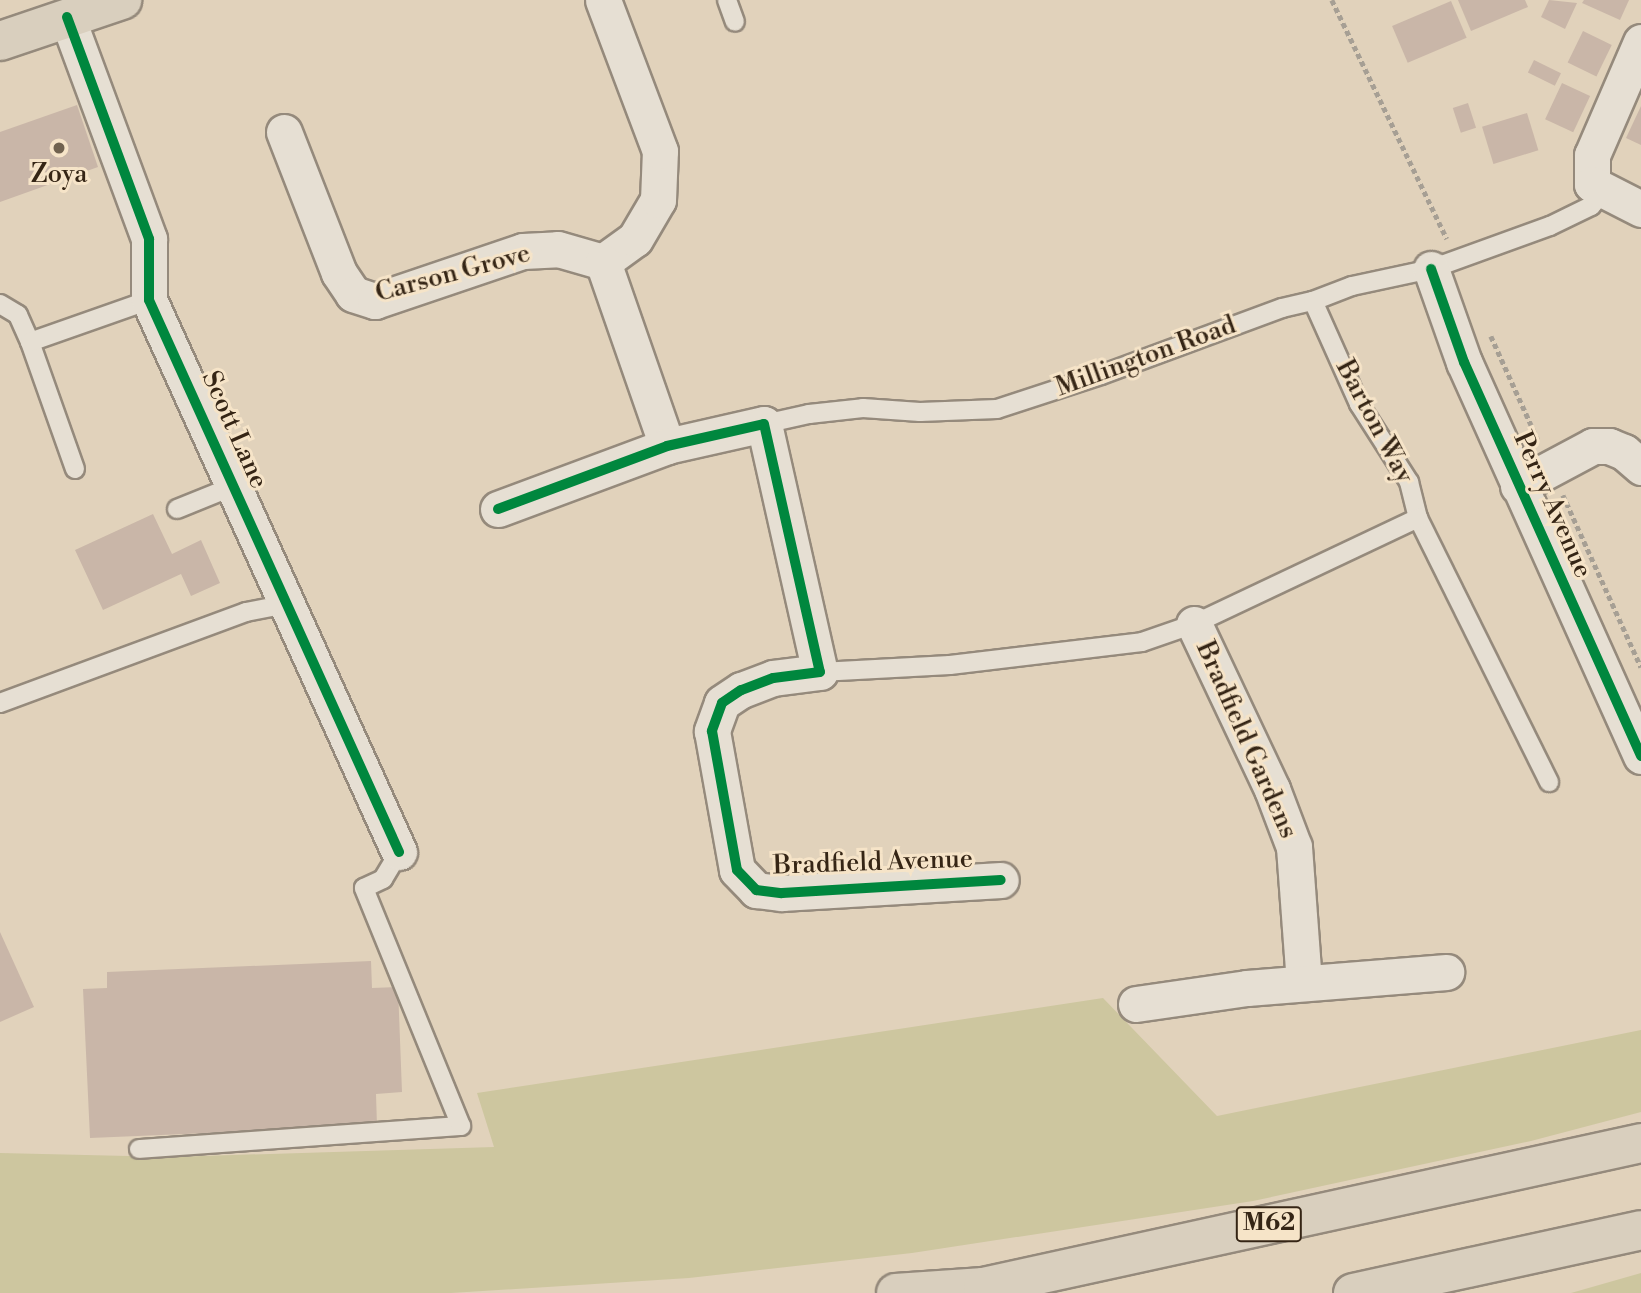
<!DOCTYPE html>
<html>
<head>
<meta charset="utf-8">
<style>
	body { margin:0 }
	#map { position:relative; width:1641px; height:1293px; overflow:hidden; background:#e1d2bb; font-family:"Libre Bodoni",serif }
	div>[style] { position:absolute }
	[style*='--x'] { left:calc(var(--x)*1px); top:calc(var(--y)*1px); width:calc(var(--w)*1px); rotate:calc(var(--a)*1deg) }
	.green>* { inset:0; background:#cdc69f }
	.building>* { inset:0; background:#c9b6a8; transform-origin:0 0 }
	.path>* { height:4.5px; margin-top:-2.25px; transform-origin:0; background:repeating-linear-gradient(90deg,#a69f94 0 5px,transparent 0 8.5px) }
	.roads { filter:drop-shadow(2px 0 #958a7c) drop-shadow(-2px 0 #958a7c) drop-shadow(0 2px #958a7c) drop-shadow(0 -2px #958a7c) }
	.service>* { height:18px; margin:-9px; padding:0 9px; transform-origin:9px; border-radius:9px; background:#e6dfd3 }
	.minor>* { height:35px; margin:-17.5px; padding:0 17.5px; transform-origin:17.5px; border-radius:17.5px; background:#e6dfd3 }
	.primary>* { height:38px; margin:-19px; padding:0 19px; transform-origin:19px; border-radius:19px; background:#d9cfbe }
	.motorway>* { height:38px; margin:-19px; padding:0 19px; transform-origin:19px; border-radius:19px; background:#d9cfbe }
	.cycleway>* { height:10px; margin:-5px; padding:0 5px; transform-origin:5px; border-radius:5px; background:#00873e }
	.dots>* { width:19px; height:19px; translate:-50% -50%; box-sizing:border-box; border:4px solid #f6e4c8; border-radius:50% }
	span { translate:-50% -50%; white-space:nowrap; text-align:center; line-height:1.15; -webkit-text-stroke:6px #f6e4c8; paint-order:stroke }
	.shield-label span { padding:2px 5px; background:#f6e4c8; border:2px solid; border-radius:5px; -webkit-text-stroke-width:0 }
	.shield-label { font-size:24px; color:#352515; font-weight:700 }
	.poi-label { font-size:26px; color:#352515 }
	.street-label { font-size:26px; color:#352515 }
</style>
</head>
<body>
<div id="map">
	<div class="green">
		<i style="clip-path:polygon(1103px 998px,1217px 1116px,1641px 1030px,1641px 1112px,1531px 1141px,1253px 1201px,912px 1253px,689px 1278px,451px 1293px,0 1293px,0 1153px,171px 1157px,494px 1147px,477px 1093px)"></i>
		<i style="clip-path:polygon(1641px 1273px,1641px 1293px,1571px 1293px)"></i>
	</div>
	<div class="building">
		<i style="clip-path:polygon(1458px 0,1525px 0,1528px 7px,1471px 31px)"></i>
		<i style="clip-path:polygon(1549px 0,1577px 3px,1565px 29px,1541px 17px)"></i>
		<i style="clip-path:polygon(1584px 0,1629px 0,1620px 20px,1582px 3px)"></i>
		<i style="left:1451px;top:1px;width:40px;height:64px;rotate:67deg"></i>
		<i style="left:1583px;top:31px;width:32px;height:35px;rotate:26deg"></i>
		<i style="left:1534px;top:60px;width:30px;height:14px;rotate:26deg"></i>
		<i style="left:1562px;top:83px;width:31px;height:40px;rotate:25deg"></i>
		<i style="left:1468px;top:103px;width:26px;height:16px;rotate:72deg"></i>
		<i style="clip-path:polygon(77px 105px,98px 167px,0 202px,0 132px)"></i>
		<i style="clip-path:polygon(1641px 106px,1641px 145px,1626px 138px)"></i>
		<i style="left:1527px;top:113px;width:39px;height:47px;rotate:73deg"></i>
		<i style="clip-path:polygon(153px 514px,172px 554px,201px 540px,220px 583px,191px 596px,181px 574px,103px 610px,75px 550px)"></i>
		<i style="clip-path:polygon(0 932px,34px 1007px,0 1022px)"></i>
		<i style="clip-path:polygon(371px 961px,372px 988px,398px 987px,402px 1092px,376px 1094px,377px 1126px,90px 1138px,83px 989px,107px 988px,107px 972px)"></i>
	</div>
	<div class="path">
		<i style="--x:1332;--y:0;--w:265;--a:64.3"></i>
		<i style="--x:1491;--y:336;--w:114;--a:65.7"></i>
		<i style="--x:1563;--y:495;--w:189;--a:65.6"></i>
	</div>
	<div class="roads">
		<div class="service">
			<i style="--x:727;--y:0;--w:23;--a:70"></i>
			<i style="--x:1313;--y:301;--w:113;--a:65.9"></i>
			<i style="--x:1359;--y:404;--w:93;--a:57.3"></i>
			<i style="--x:1409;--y:482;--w:37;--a:76"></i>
			<i style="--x:1418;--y:518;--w:295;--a:63.6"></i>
			<i style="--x:0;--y:304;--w:21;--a:31"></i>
			<i style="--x:18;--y:315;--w:30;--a:66"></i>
			<i style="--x:764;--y:424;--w:46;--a:-12.5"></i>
			<i style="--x:809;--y:414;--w:54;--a:-6.3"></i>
			<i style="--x:863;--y:408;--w:57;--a:4"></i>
			<i style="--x:920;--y:412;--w:77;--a:-2.2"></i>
			<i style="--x:997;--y:409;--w:109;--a:-18.1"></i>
			<i style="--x:1101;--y:375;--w:193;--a:-20.3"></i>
			<i style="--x:1282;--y:308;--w:32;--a:-13"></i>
			<i style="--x:1313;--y:301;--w:42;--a:-21"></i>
			<i style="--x:1352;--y:286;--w:81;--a:-12.1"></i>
			<i style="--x:1431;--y:269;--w:127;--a:-19.9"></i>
			<i style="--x:1550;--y:226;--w:46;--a:-26"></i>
			<i style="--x:1591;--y:206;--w:21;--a:-49"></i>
			<i style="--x:75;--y:469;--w:135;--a:-109.5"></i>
			<i style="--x:30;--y:342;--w:126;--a:-19.4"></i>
			<i style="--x:177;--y:509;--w:61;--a:-22"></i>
			<i style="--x:820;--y:672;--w:130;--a:-3.1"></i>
			<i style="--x:950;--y:665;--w:193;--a:-6.8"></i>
			<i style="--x:1142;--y:642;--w:55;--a:-19.1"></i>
			<i style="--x:1194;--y:624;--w:248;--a:-25.3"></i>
			<i style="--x:0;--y:703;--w:262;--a:-20.3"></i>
			<i style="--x:246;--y:612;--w:42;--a:-11"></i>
			<i style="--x:139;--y:1149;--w:323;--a:-4.1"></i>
			<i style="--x:461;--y:1126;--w:257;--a:-112.2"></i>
			<i style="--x:364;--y:888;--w:21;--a:-25"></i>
			<i style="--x:383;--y:879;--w:31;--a:-59"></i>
		</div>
		<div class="minor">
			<i style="--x:67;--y:17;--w:237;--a:69.7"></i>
			<i style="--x:149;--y:239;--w:61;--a:90"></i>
			<i style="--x:149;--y:300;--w:606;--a:65.63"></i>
			<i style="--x:1641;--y:42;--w:123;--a:113.4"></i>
			<i style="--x:1592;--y:155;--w:29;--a:90"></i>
			<i style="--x:1592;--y:184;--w:55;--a:27"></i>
			<i style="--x:284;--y:132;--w:151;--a:68.7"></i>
			<i style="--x:339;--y:273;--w:25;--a:56"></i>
			<i style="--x:353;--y:294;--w:23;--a:18"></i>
			<i style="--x:375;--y:301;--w:156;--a:-18.7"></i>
			<i style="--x:523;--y:251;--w:35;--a:-3"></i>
			<i style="--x:558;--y:249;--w:47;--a:16.1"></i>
			<i style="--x:603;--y:262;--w:39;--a:-36"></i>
			<i style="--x:635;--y:239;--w:45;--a:-59.5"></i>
			<i style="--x:658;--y:200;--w:49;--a:-87.7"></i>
			<i style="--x:660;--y:151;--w:161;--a:-110.7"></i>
			<i style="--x:603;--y:262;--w:195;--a:70.8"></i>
			<i style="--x:1431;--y:269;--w:99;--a:70.5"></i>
			<i style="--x:1464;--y:362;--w:432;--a:65.8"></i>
			<i style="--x:1518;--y:486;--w:85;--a:-28.1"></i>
			<i style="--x:1593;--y:446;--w:16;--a:0"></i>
			<i style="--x:1609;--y:446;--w:16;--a:22"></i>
			<i style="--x:1624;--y:452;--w:23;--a:41"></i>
			<i style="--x:498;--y:509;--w:180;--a:-20.4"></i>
			<i style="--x:667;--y:446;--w:99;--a:-12.8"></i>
			<i style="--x:764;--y:424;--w:254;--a:77.3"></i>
			<i style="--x:820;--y:672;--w:47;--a:172.7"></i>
			<i style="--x:773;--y:678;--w:34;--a:159"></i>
			<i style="--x:741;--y:690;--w:23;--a:146"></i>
			<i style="--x:722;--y:703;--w:30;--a:110"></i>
			<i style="--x:712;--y:731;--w:141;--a:79.8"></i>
			<i style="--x:737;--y:870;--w:28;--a:46"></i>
			<i style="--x:756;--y:890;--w:26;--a:7"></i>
			<i style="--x:782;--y:893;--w:219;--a:-3.4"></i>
			<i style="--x:1194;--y:624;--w:183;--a:64.7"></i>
			<i style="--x:1272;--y:789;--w:62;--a:69.2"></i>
			<i style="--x:1294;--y:847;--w:136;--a:85.8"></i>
			<i style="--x:1136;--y:1004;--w:112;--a:-8.2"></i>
			<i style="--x:1247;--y:988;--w:200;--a:-4.6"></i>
		</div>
		<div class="primary">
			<i style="--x:0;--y:41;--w:129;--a:-18.6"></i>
		</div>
		<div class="motorway">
			<i style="--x:896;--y:1293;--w:87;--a:-3.9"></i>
			<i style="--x:983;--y:1287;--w:674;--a:-12.34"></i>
			<i style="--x:1353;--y:1293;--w:295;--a:-12.3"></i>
		</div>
	</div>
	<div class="cycleway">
		<i style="--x:67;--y:17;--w:237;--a:69.7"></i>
		<i style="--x:149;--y:239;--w:61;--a:90"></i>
		<i style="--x:149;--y:300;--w:606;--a:65.63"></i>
		<i style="--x:1431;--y:269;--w:99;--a:70.5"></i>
		<i style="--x:1464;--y:362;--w:432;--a:65.8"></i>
		<i style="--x:498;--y:509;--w:180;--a:-20.4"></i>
		<i style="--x:667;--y:446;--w:99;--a:-12.8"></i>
		<i style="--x:764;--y:424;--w:254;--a:77.3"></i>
		<i style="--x:820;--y:672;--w:47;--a:172.7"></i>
		<i style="--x:773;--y:678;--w:34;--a:159"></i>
		<i style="--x:741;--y:690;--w:23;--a:146"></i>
		<i style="--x:722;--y:703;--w:30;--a:110"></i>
		<i style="--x:712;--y:731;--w:141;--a:79.8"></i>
		<i style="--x:737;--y:870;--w:28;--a:46"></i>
		<i style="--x:756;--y:890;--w:26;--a:7"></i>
		<i style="--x:782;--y:893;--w:219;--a:-3.4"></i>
	</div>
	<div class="dots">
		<i style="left:59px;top:148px;background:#71624f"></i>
	</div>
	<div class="shield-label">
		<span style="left:1269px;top:1224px">M62</span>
	</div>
	<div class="poi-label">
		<span style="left:59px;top:175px">Zoya</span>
	</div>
	<div class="street-label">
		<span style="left:453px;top:274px;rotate:-15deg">Carson Grove</span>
		<span style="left:1146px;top:357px;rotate:-20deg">Millington Road</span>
		<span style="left:1374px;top:422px;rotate:62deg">Barton Way</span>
		<span style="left:234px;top:430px;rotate:66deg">Scott Lane</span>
		<span style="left:1552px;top:505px;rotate:66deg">Perry Avenue</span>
		<span style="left:1246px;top:740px;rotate:66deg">Bradfield Gardens</span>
		<span style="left:873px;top:863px;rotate:-2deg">Bradfield Avenue</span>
	</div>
</div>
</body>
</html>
